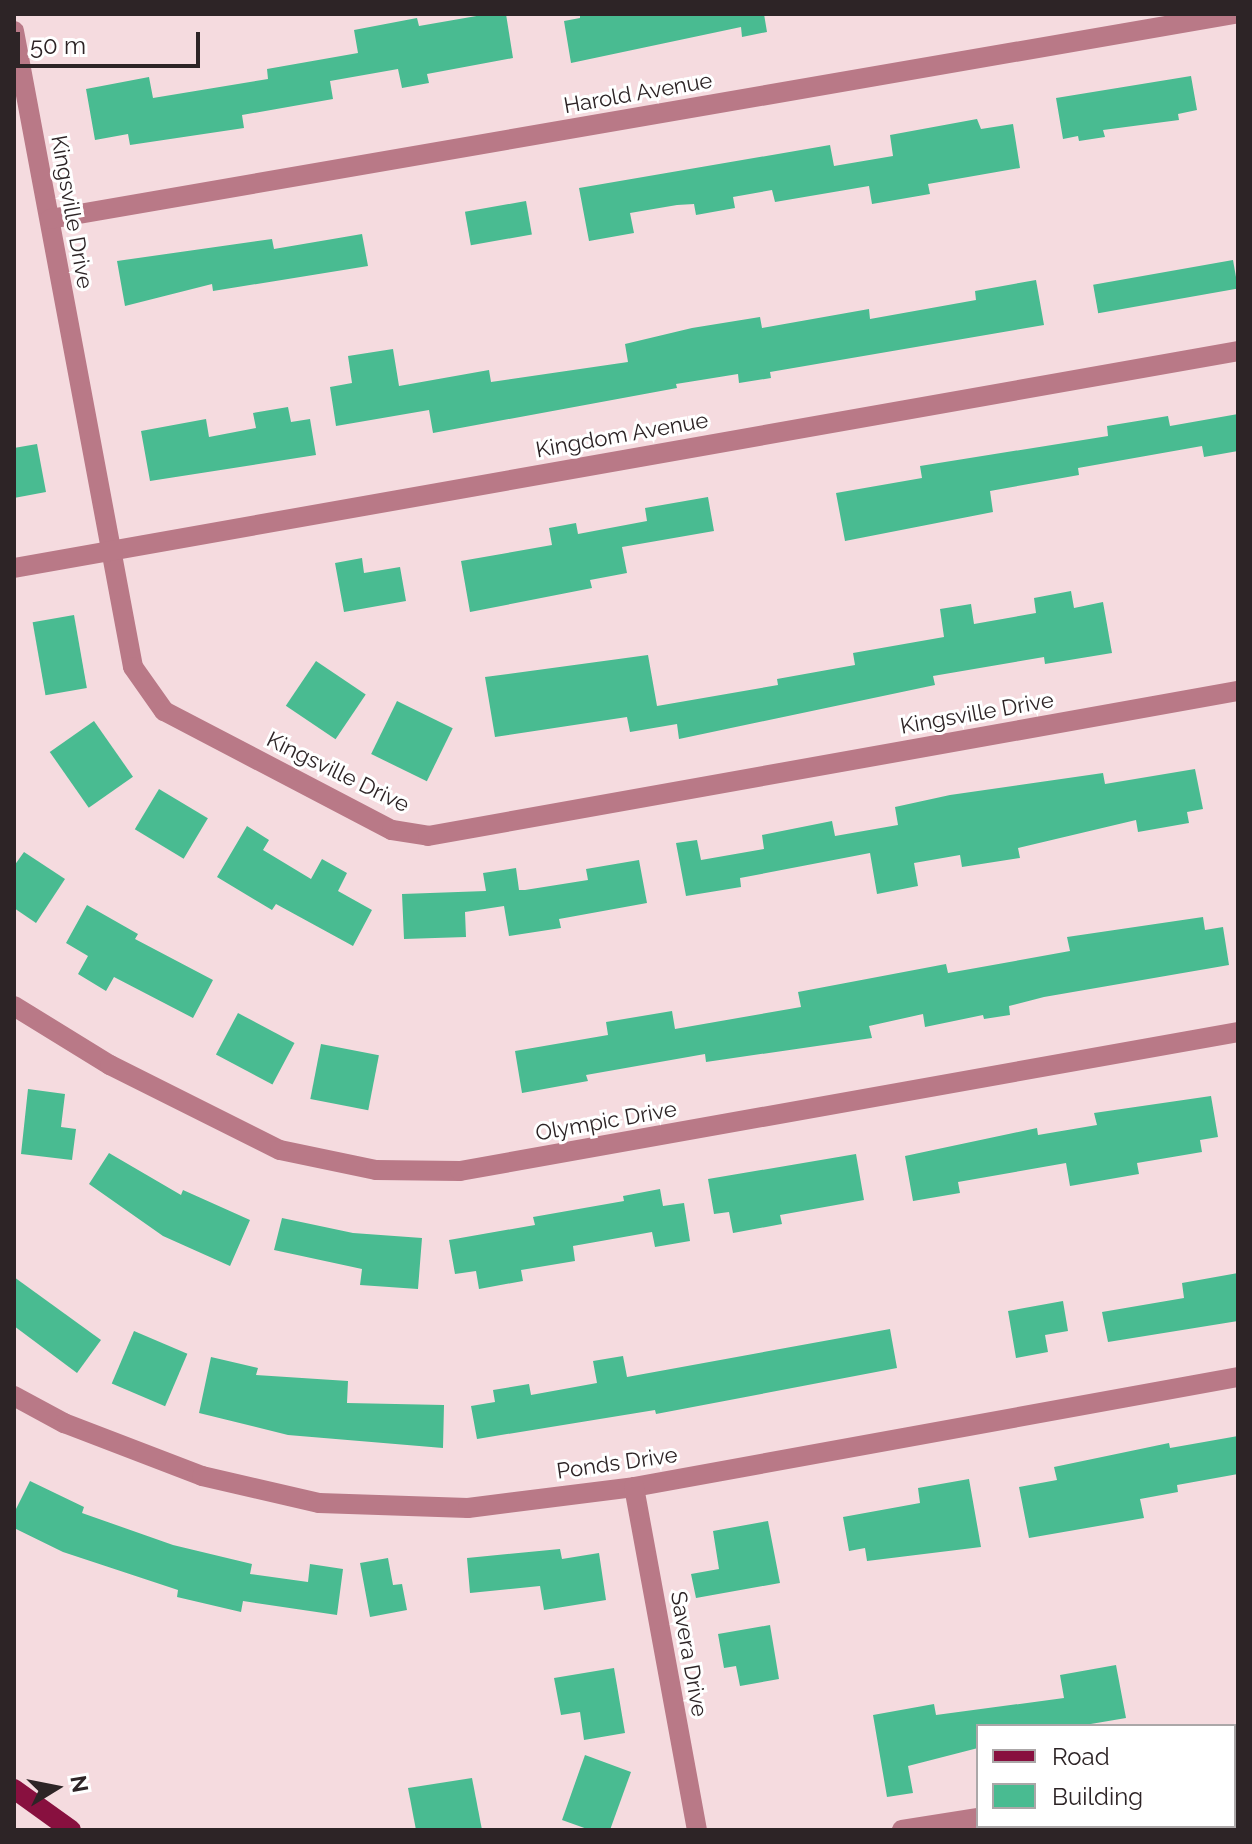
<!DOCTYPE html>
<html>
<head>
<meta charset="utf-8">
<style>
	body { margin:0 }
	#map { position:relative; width:1252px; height:1844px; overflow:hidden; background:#f5dbdf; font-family:Raleway,sans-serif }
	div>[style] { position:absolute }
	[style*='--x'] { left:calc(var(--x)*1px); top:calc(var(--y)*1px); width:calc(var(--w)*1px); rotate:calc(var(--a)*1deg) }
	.building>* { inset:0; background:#49bb91; transform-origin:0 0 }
	.minor>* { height:20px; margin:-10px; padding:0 10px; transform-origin:10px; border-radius:10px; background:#b97987 }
	.major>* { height:20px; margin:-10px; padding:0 10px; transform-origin:10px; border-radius:10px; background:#88103f }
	span { translate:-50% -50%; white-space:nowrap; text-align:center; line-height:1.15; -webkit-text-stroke:6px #fff; paint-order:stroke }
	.street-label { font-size:22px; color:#2d2426 }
	.frame { position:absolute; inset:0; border:16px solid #2d2426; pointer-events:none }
	.legend { position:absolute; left:976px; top:1724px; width:260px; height:104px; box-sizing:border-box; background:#fff; border:2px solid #aba7a8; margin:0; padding:10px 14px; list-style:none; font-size:24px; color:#2d2426 }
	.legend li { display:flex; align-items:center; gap:16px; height:40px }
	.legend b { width:40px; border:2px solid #aba7a8 }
	.north { position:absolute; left:16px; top:1748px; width:80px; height:80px; -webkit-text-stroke:6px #fff; paint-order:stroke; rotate:80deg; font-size:22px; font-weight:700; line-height:32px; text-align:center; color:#2d2426 }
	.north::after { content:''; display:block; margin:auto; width:28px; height:36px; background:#2d2426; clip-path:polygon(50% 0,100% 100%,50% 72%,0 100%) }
	.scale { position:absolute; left:16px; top:32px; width:184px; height:36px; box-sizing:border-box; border:4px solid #2d2426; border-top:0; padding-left:10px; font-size:24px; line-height:28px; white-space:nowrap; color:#2d2426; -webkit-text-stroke:6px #fff; paint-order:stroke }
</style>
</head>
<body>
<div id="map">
	<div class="building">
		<i style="clip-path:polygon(488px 14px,506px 14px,513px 58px,427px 74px,429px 83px,402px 88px,398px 69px,330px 81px,333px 99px,242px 115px,244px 128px,130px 145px,128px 134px,95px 140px,86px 89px,149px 77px,153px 98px,268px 79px,267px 69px,358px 53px,354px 30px,417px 18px,419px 26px)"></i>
		<i style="clip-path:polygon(580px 14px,764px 14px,767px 32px,742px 37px,741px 27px,571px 63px,564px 21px,580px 18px)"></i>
		<i style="clip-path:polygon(1191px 76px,1197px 110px,1178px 114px,1179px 120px,1103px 130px,1105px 137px,1079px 141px,1078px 136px,1063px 139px,1056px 98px)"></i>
		<i style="clip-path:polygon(977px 119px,981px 129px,1013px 124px,1020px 168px,928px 184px,930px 194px,872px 204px,869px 186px,775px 202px,772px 190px,733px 197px,735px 208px,696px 215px,694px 204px,677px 205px,630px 213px,634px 233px,589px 241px,579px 188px,830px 145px,834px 166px,893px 156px,890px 135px)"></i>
		<i style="left:526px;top:201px;width:34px;height:62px;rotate:80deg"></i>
		<i style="clip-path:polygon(362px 234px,368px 266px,213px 291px,212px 284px,125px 306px,117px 261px,272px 239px,274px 249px)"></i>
		<i style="left:1233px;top:260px;width:29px;height:142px;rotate:80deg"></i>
		<i style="clip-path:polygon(1036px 280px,1044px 325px,770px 372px,771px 378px,739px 383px,738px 374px,676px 384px,677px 388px,433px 433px,429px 410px,336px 426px,330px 387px,352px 383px,348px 356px,393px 349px,399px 386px,489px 370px,491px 382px,628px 362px,625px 344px,692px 328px,760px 317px,762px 328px,869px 309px,870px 319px,976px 300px,975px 291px)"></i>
		<i style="clip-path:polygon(288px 407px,291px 422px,310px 419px,316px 455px,150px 481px,141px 431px,206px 419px,209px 437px,256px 428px,253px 413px)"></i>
		<i style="clip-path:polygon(1238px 414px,1238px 451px,1204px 457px,1202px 446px,1078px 468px,1079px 475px,990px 491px,993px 512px,845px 541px,836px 493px,922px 478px,920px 466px,1108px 436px,1107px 426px,1168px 416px,1170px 426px)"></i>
		<i style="clip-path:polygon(37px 444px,46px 492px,14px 498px,14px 448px)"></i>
		<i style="clip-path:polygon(708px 497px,714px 531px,622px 547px,627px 573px,590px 580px,592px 588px,470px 612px,461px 561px,552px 545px,549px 528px,576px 523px,578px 534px,647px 521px,645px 508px)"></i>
		<i style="clip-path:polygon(362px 558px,364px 573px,400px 567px,406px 601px,344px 612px,335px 563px)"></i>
		<i style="clip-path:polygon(1071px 591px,1074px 608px,1103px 602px,1112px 653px,1045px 664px,1044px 657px,933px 676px,935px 685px,679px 739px,677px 724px,630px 732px,627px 717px,495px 737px,485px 677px,648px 655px,657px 706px,778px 685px,777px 679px,855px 665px,853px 653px,944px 637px,940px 609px,971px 604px,974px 624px,1036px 613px,1034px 598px)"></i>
		<i style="left:74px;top:615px;width:74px;height:42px;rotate:80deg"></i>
		<i style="left:316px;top:661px;width:60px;height:54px;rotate:34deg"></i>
		<i style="left:397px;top:701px;width:62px;height:59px;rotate:26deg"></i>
		<i style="left:94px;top:721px;width:68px;height:54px;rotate:55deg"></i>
		<i style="clip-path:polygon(1195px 769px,1203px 809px,1187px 812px,1189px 823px,1138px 832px,1136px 820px,1018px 848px,1020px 858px,962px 867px,960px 855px,914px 863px,918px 886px,877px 894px,870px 853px,740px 878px,741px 887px,686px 896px,676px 843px,697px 840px,701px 860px,764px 849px,762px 835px,832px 821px,835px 836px,898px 825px,895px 807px,950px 795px,1103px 773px,1105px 784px)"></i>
		<i style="left:159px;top:789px;width:57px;height:47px;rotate:31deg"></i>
		<i style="clip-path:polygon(247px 826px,269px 840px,263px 850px,311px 879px,322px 859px,347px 873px,338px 891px,372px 910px,353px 946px,276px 904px,272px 910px,217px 877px)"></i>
		<i style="clip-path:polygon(24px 852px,65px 879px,36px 923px,14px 908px,14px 866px)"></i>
		<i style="clip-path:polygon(639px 860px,647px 903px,559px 919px,561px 928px,509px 936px,504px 906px,465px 912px,466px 937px,404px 939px,402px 894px,486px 891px,483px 873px,516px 868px,519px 890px,525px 890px,588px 880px,586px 869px)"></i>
		<i style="clip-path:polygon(87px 905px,138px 934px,135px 939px,213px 980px,193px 1018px,114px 977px,106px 991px,78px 974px,88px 956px,66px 943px)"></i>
		<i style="clip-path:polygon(1203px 917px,1205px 930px,1223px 927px,1229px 965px,1044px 997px,1009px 1006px,1010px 1015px,984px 1019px,983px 1015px,925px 1027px,923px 1014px,869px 1026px,872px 1038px,706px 1062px,705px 1054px,586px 1075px,588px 1081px,522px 1093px,515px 1051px,608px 1035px,606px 1022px,672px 1011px,675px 1029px,801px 1007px,798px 992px,946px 964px,948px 973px,1070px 951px,1067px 937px)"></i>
		<i style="left:238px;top:1013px;width:64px;height:47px;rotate:28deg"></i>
		<i style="left:321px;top:1044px;width:59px;height:56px;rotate:11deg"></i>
		<i style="clip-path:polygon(28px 1089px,65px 1094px,61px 1127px,76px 1129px,72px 1160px,21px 1154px)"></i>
		<i style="clip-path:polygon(1211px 1096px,1218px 1137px,1200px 1140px,1202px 1152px,1137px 1163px,1139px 1174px,1070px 1186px,1066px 1163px,958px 1182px,960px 1193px,913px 1201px,905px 1156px,1037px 1128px,1038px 1135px,1097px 1125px,1094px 1113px)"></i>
		<i style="clip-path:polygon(109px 1153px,181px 1195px,183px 1190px,250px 1220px,230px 1266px,163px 1236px,89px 1184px)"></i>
		<i style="clip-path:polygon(856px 1154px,864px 1200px,780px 1215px,782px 1224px,733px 1233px,729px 1212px,714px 1214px,708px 1179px)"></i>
		<i style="clip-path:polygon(660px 1189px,663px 1206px,684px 1203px,690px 1241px,655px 1247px,652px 1232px,573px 1246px,575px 1261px,521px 1270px,523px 1281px,479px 1289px,476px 1271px,455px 1274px,449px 1240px,535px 1225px,533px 1217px,624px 1201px,623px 1196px)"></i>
		<i style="clip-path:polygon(282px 1218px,353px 1233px,422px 1238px,418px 1289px,360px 1285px,362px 1269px,274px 1250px)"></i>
		<i style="clip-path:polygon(1238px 1273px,1238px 1321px,1108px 1342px,1102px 1312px,1184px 1298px,1182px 1283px)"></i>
		<i style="clip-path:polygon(14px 1277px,101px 1340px,77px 1373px,14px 1326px)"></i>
		<i style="clip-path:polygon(1063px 1301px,1068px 1331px,1045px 1335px,1048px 1352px,1016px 1358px,1008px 1311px)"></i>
		<i style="clip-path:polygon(890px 1329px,897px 1368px,656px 1414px,655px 1410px,477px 1439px,471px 1406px,495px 1402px,493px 1390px,529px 1384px,531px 1395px,597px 1383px,593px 1361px,623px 1356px,627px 1377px)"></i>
		<i style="left:134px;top:1331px;width:58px;height:57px;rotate:23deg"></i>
		<i style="clip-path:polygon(211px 1357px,258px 1368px,256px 1375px,348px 1381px,347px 1403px,444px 1405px,443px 1448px,288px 1435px,199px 1413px)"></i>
		<i style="clip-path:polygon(1238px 1436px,1238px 1474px,1177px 1485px,1178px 1492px,1140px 1499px,1144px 1518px,1029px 1538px,1019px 1487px,1057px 1480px,1054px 1467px,1169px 1443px,1170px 1448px)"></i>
		<i style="clip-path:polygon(969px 1479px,981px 1547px,867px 1561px,865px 1548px,849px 1551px,843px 1517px,920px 1503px,918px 1488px)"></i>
		<i style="clip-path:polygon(30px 1481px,84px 1507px,82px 1513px,173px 1545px,252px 1564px,250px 1574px,308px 1582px,310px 1564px,343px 1569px,337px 1615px,243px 1601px,241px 1612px,177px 1597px,178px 1590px,63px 1552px,14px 1528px,14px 1513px)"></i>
		<i style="clip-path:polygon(768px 1521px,780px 1583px,696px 1598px,691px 1574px,719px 1569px,713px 1531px)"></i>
		<i style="clip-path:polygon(560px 1549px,562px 1559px,599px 1553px,606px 1600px,544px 1610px,540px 1586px,470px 1593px,467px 1558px)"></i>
		<i style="clip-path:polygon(388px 1558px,393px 1585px,402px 1584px,407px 1610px,370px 1617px,360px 1563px)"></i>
		<i style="clip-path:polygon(770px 1625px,779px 1679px,740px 1686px,736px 1666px,724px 1668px,718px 1634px)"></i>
		<i style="clip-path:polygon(1116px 1665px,1126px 1718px,1079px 1726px,978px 1726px,978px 1748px,908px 1766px,913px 1793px,887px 1797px,873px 1715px,934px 1704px,936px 1715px,1064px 1698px,1060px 1675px)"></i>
		<i style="clip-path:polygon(614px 1668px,625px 1733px,584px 1740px,580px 1712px,561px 1715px,554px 1678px)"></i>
		<i style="clip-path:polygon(585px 1755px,631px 1772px,610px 1830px,590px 1830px,562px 1820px)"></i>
		<i style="clip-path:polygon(472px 1778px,482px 1830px,416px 1830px,408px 1788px)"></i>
	</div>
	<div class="minor">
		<i style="--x:14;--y:31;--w:647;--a:79.4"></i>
		<i style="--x:133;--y:667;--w:54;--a:54.8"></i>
		<i style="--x:164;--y:711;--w:257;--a:27.6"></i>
		<i style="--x:392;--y:830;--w:36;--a:9"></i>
		<i style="--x:428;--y:836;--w:823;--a:-10.15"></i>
		<i style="--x:50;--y:219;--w:1202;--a:-9.82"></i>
		<i style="--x:14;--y:568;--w:1243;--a:-10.05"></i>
		<i style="--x:14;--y:1006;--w:113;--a:31.6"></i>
		<i style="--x:110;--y:1065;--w:190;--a:26.6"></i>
		<i style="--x:280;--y:1150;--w:98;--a:11.8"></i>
		<i style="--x:376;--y:1170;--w:84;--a:0.7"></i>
		<i style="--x:460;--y:1171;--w:790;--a:-10.13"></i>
		<i style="--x:14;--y:1396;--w:57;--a:28.4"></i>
		<i style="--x:64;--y:1423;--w:148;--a:21"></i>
		<i style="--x:202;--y:1476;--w:120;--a:13"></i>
		<i style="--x:319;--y:1503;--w:149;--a:1.9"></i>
		<i style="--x:468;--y:1508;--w:167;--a:-7.2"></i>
		<i style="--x:634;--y:1487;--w:614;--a:-10.32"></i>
		<i style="--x:634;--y:1487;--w:349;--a:79.6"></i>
		<i style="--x:1234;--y:1773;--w:4;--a:-14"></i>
		<i style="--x:1033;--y:1826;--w:4;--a:76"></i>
		<i style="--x:902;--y:1830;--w:77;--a:-9"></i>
	</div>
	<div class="major">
		<i style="--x:14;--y:1789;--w:70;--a:35.7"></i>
	</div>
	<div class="street-label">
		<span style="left:638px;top:93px;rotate:-10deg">Harold Avenue</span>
		<span style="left:72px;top:212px;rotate:80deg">Kingsville Drive</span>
		<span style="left:622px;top:435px;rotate:-10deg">Kingdom Avenue</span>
		<span style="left:977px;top:713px;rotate:-10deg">Kingsville Drive</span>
		<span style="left:338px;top:772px;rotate:26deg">Kingsville Drive</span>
		<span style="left:606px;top:1121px;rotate:-10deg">Olympic Drive</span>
		<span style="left:617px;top:1463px;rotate:-8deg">Ponds Drive</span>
		<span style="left:689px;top:1654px;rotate:80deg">Savera Drive</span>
	</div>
	<div class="frame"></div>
	<ul class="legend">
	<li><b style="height:10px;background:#88103f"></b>Road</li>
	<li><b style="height:22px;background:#49bb91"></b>Building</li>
	</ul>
	<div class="north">N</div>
	<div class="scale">50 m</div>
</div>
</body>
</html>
